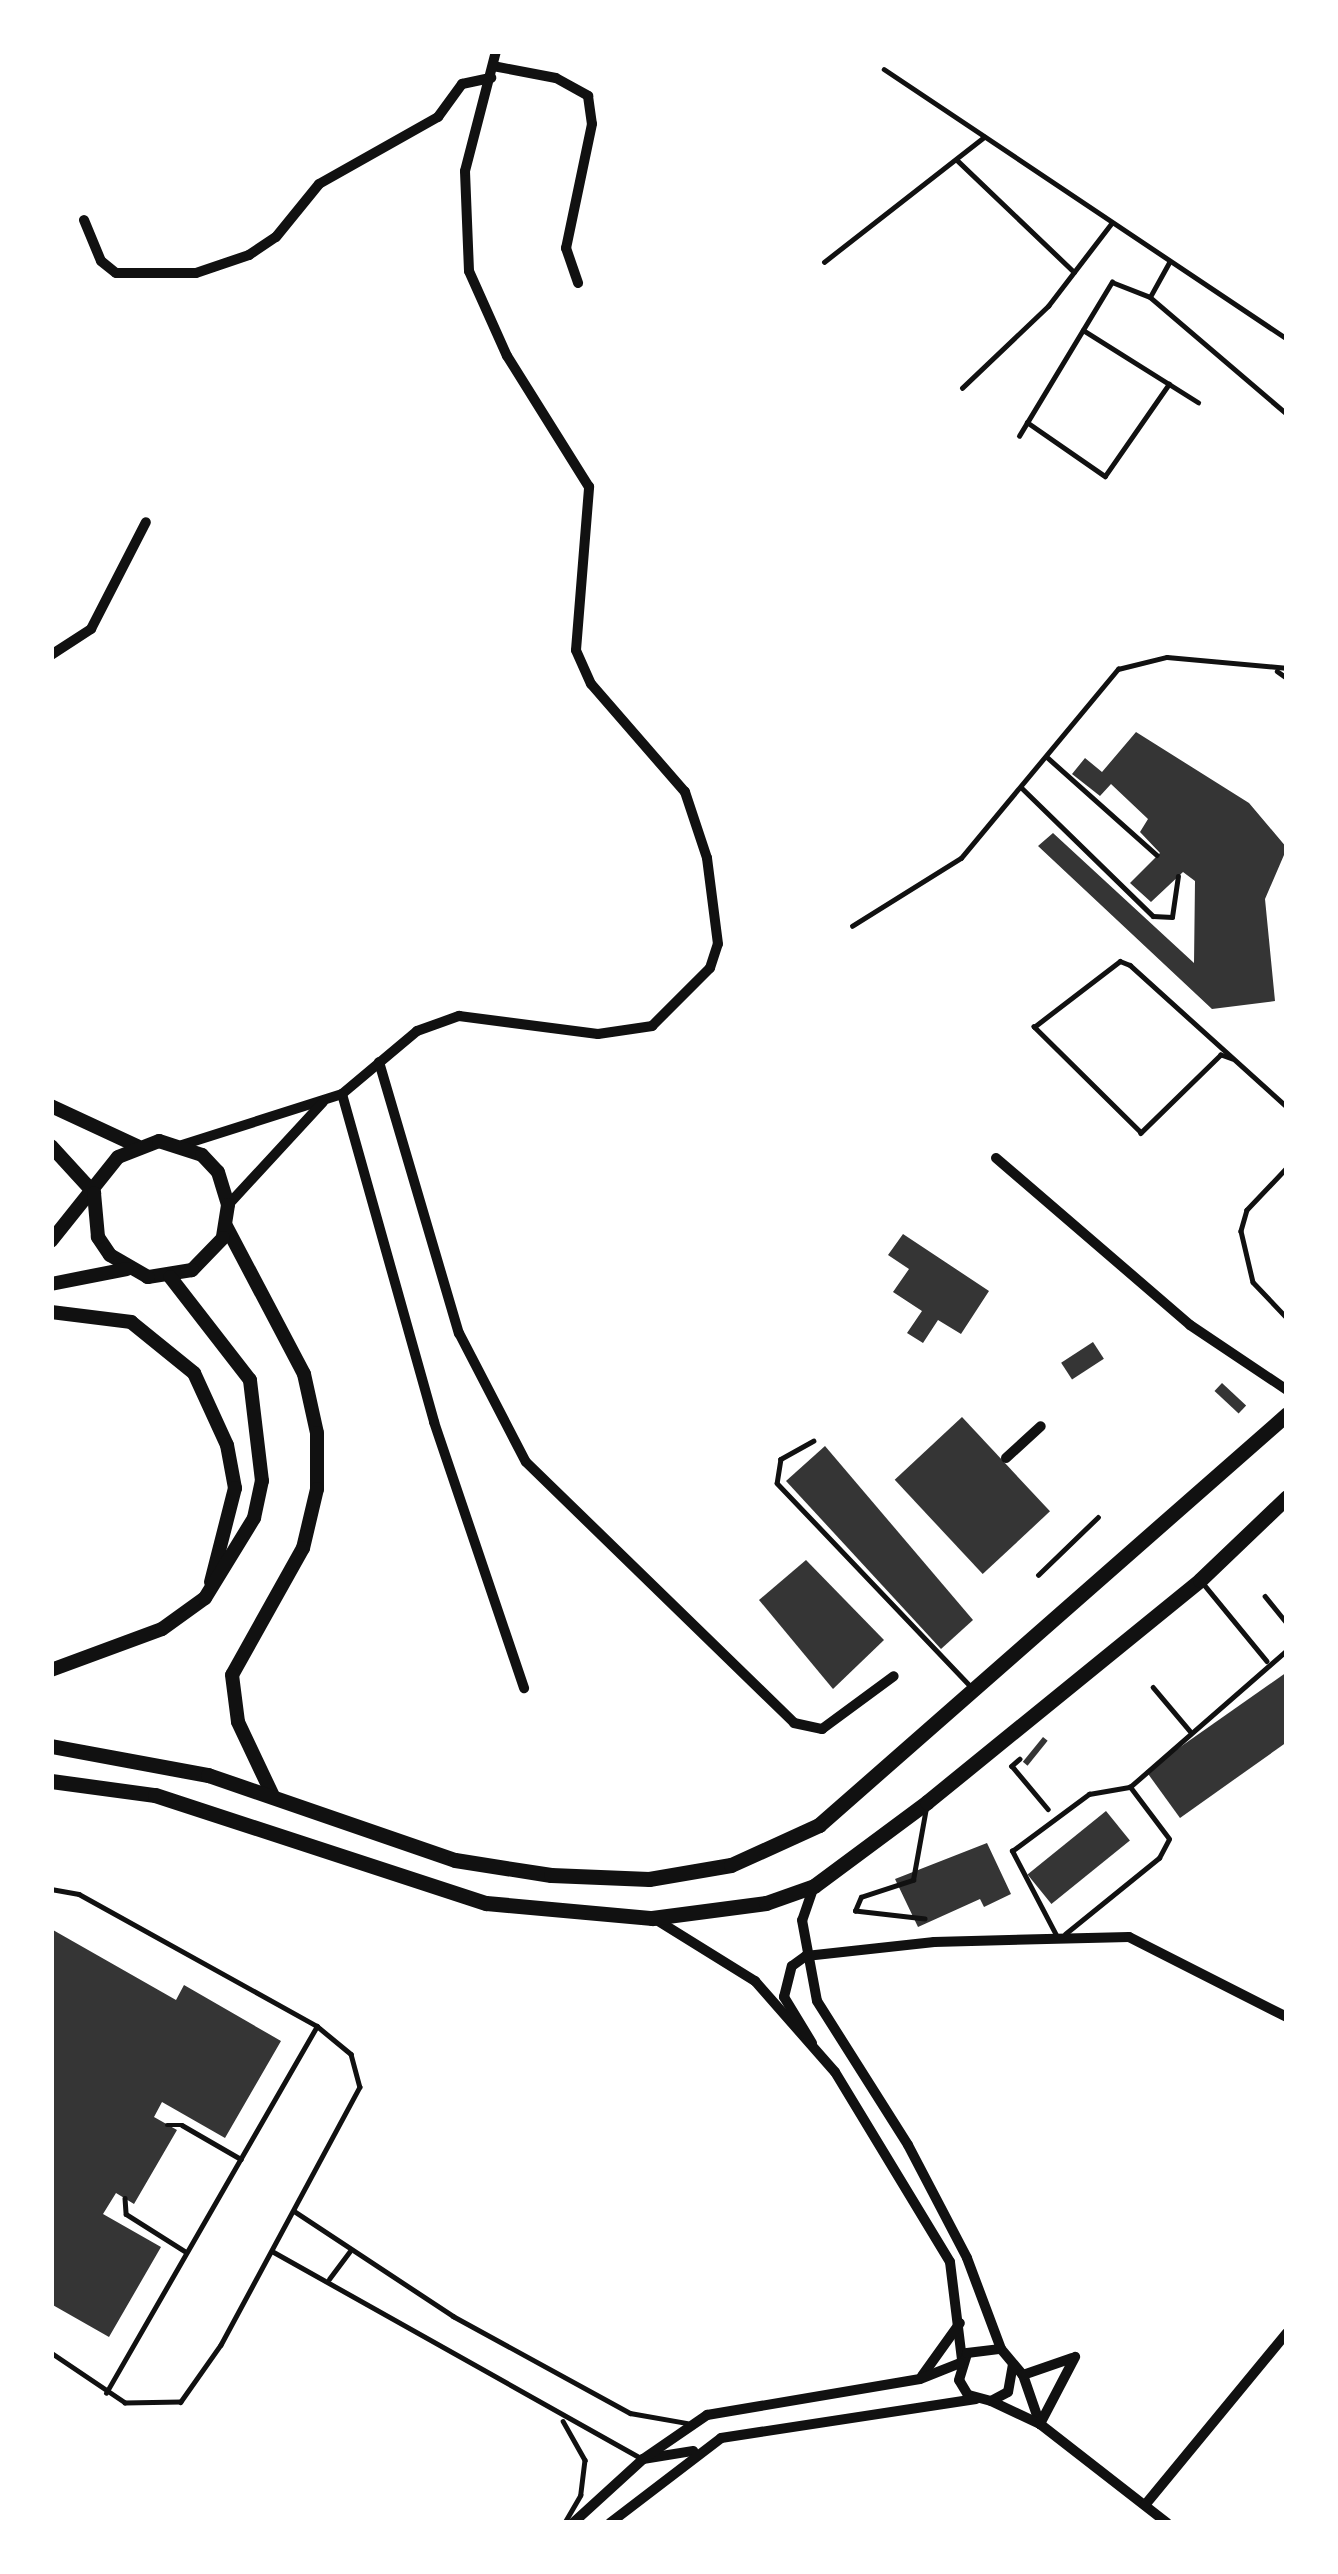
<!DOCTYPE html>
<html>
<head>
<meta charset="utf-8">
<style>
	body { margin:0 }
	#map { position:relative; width:1338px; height:2574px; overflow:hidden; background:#fff; font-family:"Fira Sans",sans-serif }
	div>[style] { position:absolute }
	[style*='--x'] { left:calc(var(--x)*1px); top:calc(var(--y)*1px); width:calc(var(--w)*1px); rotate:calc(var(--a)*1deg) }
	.building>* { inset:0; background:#353535; transform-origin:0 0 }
	.path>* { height:4.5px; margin:-2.25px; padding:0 2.25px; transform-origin:2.25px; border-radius:2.25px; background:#111 }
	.service>* { height:4.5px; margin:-2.25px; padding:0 2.25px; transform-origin:2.25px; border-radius:2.25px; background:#111 }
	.minor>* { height:10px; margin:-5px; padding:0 5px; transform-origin:5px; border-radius:5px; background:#111 }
	.secondary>* { height:14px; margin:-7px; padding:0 7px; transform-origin:7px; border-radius:7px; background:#111 }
	.primary>* { height:15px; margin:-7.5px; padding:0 7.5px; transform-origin:7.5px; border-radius:7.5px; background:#111 }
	span { translate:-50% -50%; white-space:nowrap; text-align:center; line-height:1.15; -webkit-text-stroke:9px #fff; paint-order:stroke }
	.frame { position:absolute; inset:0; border:54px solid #fff; pointer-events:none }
</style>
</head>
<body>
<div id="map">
	<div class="building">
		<i style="clip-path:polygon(1136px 732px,1249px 803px,1287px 848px,1265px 899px,1275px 1001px,1212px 1009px,1038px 846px,1053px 833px,1194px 963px,1195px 881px,1183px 872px,1151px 902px,1130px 883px,1160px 853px,1140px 832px,1148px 819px,1111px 784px,1100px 796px,1072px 774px,1085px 758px,1102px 772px)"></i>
		<i style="clip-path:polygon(903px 1234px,989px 1291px,961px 1334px,938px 1320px,923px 1343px,907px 1333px,922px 1311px,893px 1292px,909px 1269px,888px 1255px)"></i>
		<i style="left:1093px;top:1342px;width:20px;height:38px;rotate:57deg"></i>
		<i style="left:1222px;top:1383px;width:33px;height:11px;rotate:43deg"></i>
		<i style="left:962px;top:1417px;width:129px;height:92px;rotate:47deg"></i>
		<i style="clip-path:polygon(825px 1446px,973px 1620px,941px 1649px,786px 1481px)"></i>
		<i style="clip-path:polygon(806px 1560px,884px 1640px,833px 1689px,759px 1600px)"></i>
		<i style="clip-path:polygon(1287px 1672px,1287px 1742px,1180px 1818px,1146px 1771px)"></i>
		<i style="left:1043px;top:1737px;width:6px;height:32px;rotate:39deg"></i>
		<i style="left:1106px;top:1811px;width:38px;height:101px;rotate:51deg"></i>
		<i style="clip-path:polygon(987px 1843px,1011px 1894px,984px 1907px,980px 1899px,918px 1927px,895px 1879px)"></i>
		<i style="clip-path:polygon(53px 1930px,176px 2000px,184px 1985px,281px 2041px,225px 2138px,162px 2102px,154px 2117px,177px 2130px,134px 2204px,116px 2193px,103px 2214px,161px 2247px,109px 2337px,51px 2304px)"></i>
	</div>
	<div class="path">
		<i style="--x:1020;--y:1759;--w:11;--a:139"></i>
		<i style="--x:1012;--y:1766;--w:56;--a:50.1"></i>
	</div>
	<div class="service">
		<i style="--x:884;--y:69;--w:485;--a:33.8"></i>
		<i style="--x:957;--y:160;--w:162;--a:43.7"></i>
		<i style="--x:824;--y:262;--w:203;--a:-38"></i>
		<i style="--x:1150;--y:297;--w:180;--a:40.5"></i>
		<i style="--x:1083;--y:330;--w:136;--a:32.1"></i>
		<i style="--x:962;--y:388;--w:119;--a:-43.6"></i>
		<i style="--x:1048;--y:306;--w:103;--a:-52.5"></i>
		<i style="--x:1027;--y:422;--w:95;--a:34.7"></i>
		<i style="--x:1105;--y:476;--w:112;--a:-55.2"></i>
		<i style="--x:1019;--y:436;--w:180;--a:-58.9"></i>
		<i style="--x:1112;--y:282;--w:41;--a:21.5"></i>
		<i style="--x:1150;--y:297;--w:39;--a:-61"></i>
		<i style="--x:1277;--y:671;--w:12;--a:35"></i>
		<i style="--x:1047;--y:757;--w:147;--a:41.7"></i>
		<i style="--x:1022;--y:788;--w:183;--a:44.3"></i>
		<i style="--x:1153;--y:916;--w:19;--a:3"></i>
		<i style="--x:1172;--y:917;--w:41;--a:-81.7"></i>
		<i style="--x:852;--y:926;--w:128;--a:-32"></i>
		<i style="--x:961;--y:858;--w:246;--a:-50.3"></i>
		<i style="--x:1118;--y:669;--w:50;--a:-13.8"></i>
		<i style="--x:1167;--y:657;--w:121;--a:5.2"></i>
		<i style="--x:1232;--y:1059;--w:12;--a:-160"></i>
		<i style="--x:1221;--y:1055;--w:112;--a:135.7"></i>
		<i style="--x:1141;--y:1133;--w:151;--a:-135.3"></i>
		<i style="--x:1034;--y:1027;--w:108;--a:-37.5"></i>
		<i style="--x:1120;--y:961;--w:11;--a:22"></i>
		<i style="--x:1130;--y:965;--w:212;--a:42.1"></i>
		<i style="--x:1287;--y:1168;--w:58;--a:133.6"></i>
		<i style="--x:1247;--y:1210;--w:22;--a:106"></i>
		<i style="--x:1241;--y:1231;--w:52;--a:76.8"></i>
		<i style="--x:1253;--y:1282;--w:50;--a:46.6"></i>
		<i style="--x:814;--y:1441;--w:38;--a:151"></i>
		<i style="--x:781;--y:1459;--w:24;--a:99"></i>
		<i style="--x:777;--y:1483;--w:280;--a:46.4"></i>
		<i style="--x:1038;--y:1575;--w:83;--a:-44"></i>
		<i style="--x:1202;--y:1582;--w:102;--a:50.6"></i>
		<i style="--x:1265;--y:1596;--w:35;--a:51"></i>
		<i style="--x:1153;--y:1687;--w:57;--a:49.9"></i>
		<i style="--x:51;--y:1889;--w:28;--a:10"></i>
		<i style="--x:79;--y:1894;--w:272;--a:29"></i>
		<i style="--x:317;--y:2026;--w:44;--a:39.5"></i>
		<i style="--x:351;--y:2054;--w:34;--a:75"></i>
		<i style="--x:360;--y:2087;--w:293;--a:118.3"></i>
		<i style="--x:221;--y:2345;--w:70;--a:125.1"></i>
		<i style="--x:181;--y:2402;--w:56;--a:179"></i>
		<i style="--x:125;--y:2403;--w:89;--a:-146"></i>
		<i style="--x:925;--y:1919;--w:70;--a:-173.5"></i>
		<i style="--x:855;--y:1911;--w:15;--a:-67"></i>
		<i style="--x:861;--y:1897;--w:55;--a:-18.1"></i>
		<i style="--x:913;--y:1880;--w:73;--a:-79.8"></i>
		<i style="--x:1065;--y:1934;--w:121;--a:-39"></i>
		<i style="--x:1159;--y:1858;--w:21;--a:-62"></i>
		<i style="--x:1169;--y:1839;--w:65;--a:-126.9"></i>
		<i style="--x:1057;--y:1937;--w:97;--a:-117.6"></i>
		<i style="--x:1012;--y:1851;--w:96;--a:-36.5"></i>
		<i style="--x:1089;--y:1794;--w:42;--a:-9.7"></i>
		<i style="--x:1130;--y:1787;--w:208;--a:-41.1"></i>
		<i style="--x:167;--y:2125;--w:15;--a:0"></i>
		<i style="--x:182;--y:2125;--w:68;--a:30"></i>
		<i style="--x:125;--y:2198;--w:16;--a:86"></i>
		<i style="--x:126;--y:2214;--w:71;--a:32.3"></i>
		<i style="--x:294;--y:2211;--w:191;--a:33.4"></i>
		<i style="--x:453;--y:2316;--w:202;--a:28.7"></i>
		<i style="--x:630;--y:2413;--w:58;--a:10"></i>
		<i style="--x:272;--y:2251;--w:425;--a:29.3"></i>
		<i style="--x:329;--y:2279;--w:34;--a:-53"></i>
		<i style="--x:106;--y:2393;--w:423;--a:-60.1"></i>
		<i style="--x:563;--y:2421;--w:45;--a:60.6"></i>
		<i style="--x:585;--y:2460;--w:35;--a:97"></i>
		<i style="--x:581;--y:2495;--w:32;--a:120"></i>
	</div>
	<div class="minor">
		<i style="--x:493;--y:66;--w:64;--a:10.8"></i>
		<i style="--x:556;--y:78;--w:37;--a:29"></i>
		<i style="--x:588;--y:96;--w:28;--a:82"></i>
		<i style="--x:592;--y:124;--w:127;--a:101.8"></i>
		<i style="--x:566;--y:248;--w:37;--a:71"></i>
		<i style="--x:84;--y:220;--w:44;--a:67.5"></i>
		<i style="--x:101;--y:261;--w:19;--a:39"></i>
		<i style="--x:116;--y:273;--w:80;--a:0"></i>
		<i style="--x:196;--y:273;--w:56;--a:-18.8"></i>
		<i style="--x:249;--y:255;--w:32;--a:-34"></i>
		<i style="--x:276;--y:237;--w:68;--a:-50.9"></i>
		<i style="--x:319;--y:184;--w:137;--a:-29.4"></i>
		<i style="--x:438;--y:117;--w:41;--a:-54"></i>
		<i style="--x:462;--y:84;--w:30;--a:-12"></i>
		<i style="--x:51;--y:655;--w:48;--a:-33"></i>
		<i style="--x:91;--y:629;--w:120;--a:-62.8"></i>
		<i style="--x:379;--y:1062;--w:283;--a:73.6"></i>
		<i style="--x:459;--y:1333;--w:145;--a:62.6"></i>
		<i style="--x:526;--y:1462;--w:374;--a:44.2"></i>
		<i style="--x:794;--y:1723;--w:29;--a:12"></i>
		<i style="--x:822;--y:1729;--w:89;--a:-36.4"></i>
		<i style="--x:342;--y:1094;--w:341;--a:74.3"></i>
		<i style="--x:434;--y:1422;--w:281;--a:71.3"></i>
		<i style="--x:182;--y:1145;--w:168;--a:-17.7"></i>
		<i style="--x:342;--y:1094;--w:98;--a:-40"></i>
		<i style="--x:417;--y:1031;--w:45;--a:-19.7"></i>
		<i style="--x:459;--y:1016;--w:140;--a:7.4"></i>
		<i style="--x:598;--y:1034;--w:55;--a:-8.4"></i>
		<i style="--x:652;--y:1026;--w:82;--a:-45"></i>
		<i style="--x:710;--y:968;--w:25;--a:-72"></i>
		<i style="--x:718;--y:944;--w:87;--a:-97.3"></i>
		<i style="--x:707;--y:858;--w:70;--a:-108.4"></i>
		<i style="--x:685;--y:792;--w:143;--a:-131"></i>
		<i style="--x:591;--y:684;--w:37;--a:-114"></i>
		<i style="--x:576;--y:650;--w:164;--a:-85.4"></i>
		<i style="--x:589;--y:487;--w:155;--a:-122"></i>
		<i style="--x:507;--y:356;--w:93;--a:-114.1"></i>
		<i style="--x:469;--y:271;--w:100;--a:-92.3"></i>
		<i style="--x:465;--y:171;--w:124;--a:-75.5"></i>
		<i style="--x:996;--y:1158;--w:256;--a:40.7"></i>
		<i style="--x:1190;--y:1325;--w:117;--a:33.8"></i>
		<i style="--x:228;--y:1205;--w:140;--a:-47.3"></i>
		<i style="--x:1006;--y:1458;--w:47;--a:-42.4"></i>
		<i style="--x:814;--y:1886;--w:36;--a:109"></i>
		<i style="--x:802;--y:1920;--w:82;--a:79.5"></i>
		<i style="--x:817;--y:2001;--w:170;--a:57.7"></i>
		<i style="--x:908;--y:2145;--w:127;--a:62.4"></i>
		<i style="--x:967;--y:2258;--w:97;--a:69.5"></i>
		<i style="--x:655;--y:1919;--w:118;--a:31.8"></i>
		<i style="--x:755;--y:1981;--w:121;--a:48.7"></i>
		<i style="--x:835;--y:2072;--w:222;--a:58.8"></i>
		<i style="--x:950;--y:2262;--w:99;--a:83"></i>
		<i style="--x:812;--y:2043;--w:54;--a:-121.3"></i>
		<i style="--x:784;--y:1997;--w:32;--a:-76"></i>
		<i style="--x:792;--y:1966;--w:17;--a:-36"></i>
		<i style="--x:806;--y:1956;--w:129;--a:-6.2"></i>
		<i style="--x:934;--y:1942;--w:195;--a:-1.5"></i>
		<i style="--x:1129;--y:1937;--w:177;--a:26.9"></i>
		<i style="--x:1013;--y:2364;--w:28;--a:100"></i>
		<i style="--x:1008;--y:2392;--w:19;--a:152"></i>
		<i style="--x:991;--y:2401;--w:24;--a:-165"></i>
		<i style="--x:968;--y:2395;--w:17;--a:-121"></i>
		<i style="--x:959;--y:2380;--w:28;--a:-73"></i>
		<i style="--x:967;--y:2353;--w:34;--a:-7"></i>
		<i style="--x:1001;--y:2349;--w:34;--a:50"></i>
		<i style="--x:1023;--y:2375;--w:52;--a:70.9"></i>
		<i style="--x:1023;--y:2375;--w:52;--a:-19.1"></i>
		<i style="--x:922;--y:2376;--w:65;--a:-54.4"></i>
		<i style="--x:991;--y:2401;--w:54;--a:25.1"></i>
		<i style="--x:1040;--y:2424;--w:161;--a:37.9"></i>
		<i style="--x:1040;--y:2424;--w:76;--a:-62.4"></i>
		<i style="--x:643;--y:2459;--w:51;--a:-9.1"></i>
		<i style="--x:1145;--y:2505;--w:223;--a:-50.5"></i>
		<i style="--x:573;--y:2523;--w:95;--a:-42.4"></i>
		<i style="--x:643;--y:2459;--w:78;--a:-34.5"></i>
		<i style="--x:707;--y:2415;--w:216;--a:-9.6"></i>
		<i style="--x:920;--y:2379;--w:43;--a:-21.8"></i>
		<i style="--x:610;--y:2523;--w:140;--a:-37.4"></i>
		<i style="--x:721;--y:2438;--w:258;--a:-8.7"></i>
	</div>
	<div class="secondary">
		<i style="--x:51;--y:1106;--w:95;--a:24.9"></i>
		<i style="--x:51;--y:1146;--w:64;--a:47.5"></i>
		<i style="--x:226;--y:1226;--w:167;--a:62.2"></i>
		<i style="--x:304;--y:1374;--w:60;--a:77.6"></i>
		<i style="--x:317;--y:1433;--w:56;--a:90"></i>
		<i style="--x:317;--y:1489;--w:61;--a:103.3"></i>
		<i style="--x:303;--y:1548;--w:145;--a:119.2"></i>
		<i style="--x:232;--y:1675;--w:47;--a:82.7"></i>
		<i style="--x:238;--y:1722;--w:80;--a:64.7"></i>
		<i style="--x:51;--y:1241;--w:107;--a:-51.4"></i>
		<i style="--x:118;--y:1157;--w:44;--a:-21.3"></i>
		<i style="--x:159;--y:1141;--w:45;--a:18"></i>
		<i style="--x:202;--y:1155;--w:23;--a:47"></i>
		<i style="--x:218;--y:1172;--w:34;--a:73"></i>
		<i style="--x:228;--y:1205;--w:33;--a:99"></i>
		<i style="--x:223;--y:1238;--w:45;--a:134.1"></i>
		<i style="--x:192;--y:1270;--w:45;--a:171"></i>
		<i style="--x:148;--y:1277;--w:44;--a:-149.9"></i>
		<i style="--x:110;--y:1255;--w:22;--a:-124"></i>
		<i style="--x:98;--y:1237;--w:44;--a:-95.2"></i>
		<i style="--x:51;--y:1284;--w:77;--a:-11.2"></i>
		<i style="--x:51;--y:1312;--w:81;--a:7.1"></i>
		<i style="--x:131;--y:1322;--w:81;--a:39"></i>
		<i style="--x:194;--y:1373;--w:79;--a:65.4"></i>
		<i style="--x:227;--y:1445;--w:44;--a:79.5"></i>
		<i style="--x:235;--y:1488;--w:97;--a:104.3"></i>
		<i style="--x:51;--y:1670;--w:118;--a:-20.3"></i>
		<i style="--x:162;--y:1629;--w:53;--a:-35.8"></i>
		<i style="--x:205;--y:1598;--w:94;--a:-58.5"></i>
		<i style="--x:254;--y:1518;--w:38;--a:-78"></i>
		<i style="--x:262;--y:1481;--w:102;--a:-96.8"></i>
		<i style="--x:250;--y:1380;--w:130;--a:-127.8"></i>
	</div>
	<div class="primary">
		<i style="--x:51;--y:1746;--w:160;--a:10.5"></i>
		<i style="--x:208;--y:1775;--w:261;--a:19"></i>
		<i style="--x:455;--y:1860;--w:97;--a:8.9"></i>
		<i style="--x:551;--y:1875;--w:98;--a:2.3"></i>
		<i style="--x:649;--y:1879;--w:83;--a:-9.7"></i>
		<i style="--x:731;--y:1865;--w:97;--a:-24.4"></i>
		<i style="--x:819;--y:1825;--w:623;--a:-41.29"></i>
		<i style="--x:51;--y:1781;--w:105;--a:7.7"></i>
		<i style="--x:155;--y:1795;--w:348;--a:18.1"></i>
		<i style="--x:486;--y:1903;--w:167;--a:5.2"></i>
		<i style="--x:652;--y:1918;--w:115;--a:-7.5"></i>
		<i style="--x:766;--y:1903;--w:51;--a:-19.5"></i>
		<i style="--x:814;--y:1886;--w:141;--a:-36.6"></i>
		<i style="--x:927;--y:1802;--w:352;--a:-39.1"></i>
		<i style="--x:1200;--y:1580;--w:120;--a:-43.7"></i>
	</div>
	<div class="frame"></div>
</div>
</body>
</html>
